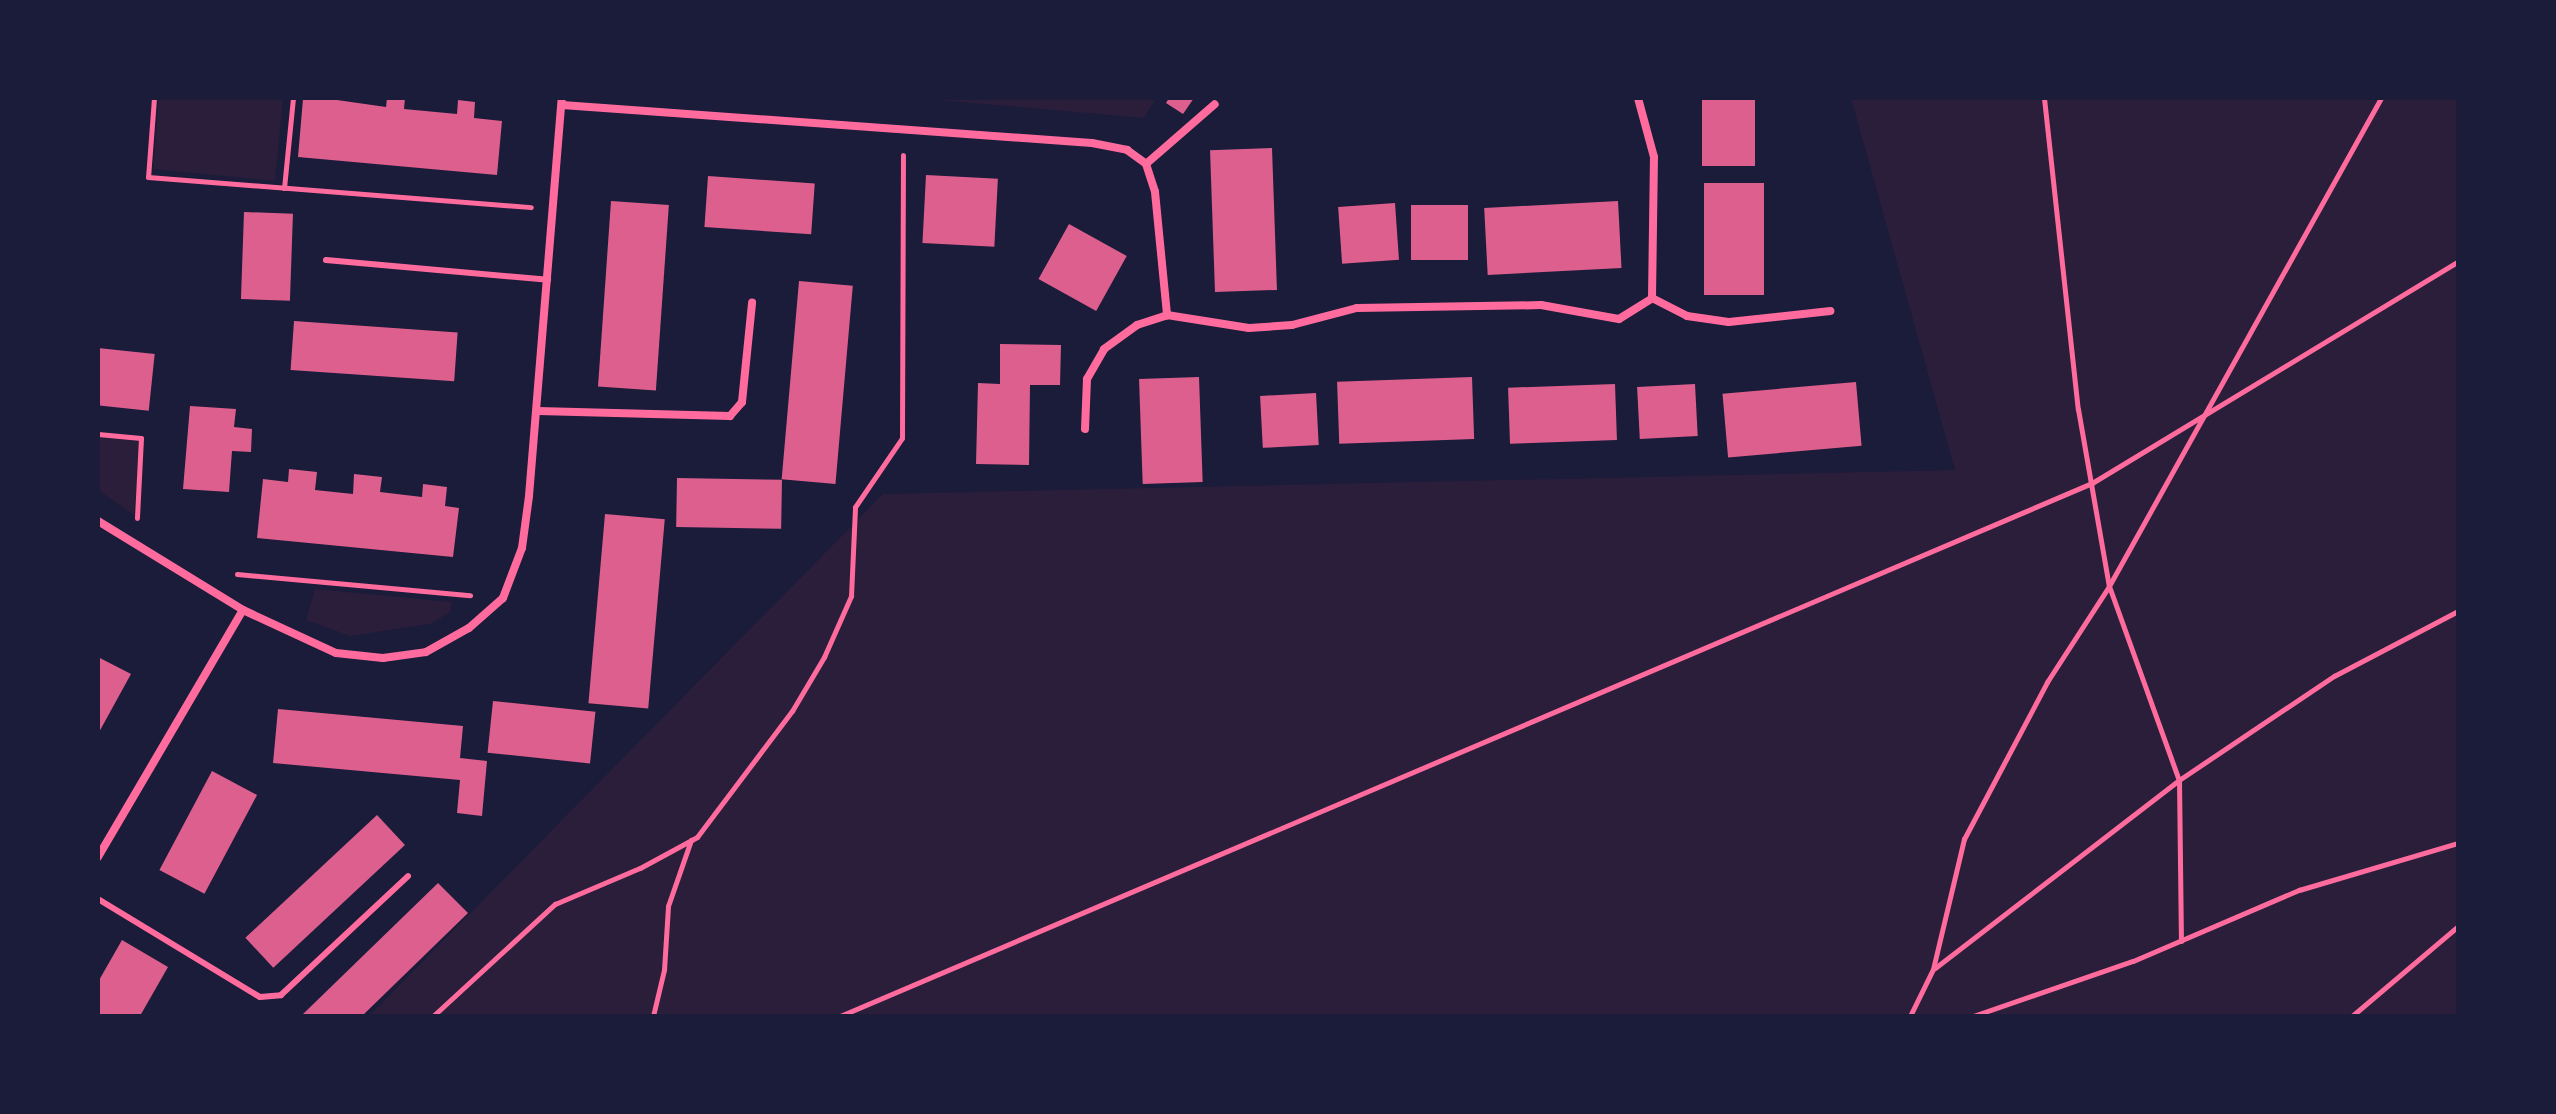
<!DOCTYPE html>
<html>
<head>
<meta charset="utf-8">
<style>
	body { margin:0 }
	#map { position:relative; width:2556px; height:1114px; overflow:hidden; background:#1b1b3a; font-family:"Fira Sans",sans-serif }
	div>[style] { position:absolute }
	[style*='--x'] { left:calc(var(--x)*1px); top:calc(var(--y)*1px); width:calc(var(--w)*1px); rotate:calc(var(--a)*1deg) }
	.green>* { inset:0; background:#2a1e3b }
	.building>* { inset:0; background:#dd5f8e; transform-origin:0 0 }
	.path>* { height:5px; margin:-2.5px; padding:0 2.5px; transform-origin:2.5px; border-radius:2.5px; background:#ff6b9d }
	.service>* { height:6px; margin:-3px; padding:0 3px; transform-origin:3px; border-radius:3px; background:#ff6b9d }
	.minor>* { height:8px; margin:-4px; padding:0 4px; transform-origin:4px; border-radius:4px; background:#ff6b9d }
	span { translate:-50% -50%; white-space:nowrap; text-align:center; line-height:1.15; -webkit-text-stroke:6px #1b1b3a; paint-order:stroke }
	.frame { position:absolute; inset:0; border:100px solid #1b1b3a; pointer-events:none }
</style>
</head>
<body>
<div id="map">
	<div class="green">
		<i style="clip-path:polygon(159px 98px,283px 98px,275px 181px,153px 169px)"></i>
		<i style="clip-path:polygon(914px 98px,1156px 98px,1144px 118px)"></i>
		<i style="clip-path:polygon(1851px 98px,2458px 98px,2458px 1016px,369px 1016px,883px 494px,1955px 470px)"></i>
		<i style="clip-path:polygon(98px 434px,141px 438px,134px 515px,98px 490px)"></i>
		<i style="clip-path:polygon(315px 589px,452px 602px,450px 612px,430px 624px,350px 636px,306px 620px)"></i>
	</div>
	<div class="building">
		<i style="clip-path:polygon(323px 98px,386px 107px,387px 98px,405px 98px,404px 109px,457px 114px,458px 100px,475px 102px,474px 118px,502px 121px,497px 175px,298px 157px,303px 99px)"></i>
		<i style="clip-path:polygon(1169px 98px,1194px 98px,1183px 114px,1166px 103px)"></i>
		<i style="left:1702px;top:98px;width:53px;height:68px"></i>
		<i style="left:1272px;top:148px;width:142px;height:62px;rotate:88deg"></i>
		<i style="left:926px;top:175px;width:72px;height:68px;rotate:3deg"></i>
		<i style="left:708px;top:176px;width:107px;height:51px;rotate:4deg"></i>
		<i style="left:1704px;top:183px;width:60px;height:112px"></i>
		<i style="left:611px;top:201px;width:58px;height:186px;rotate:4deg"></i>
		<i style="left:1618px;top:201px;width:67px;height:134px;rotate:87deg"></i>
		<i style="left:1395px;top:203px;width:57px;height:57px;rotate:86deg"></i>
		<i style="left:1411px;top:205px;width:57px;height:55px"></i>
		<i style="left:244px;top:212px;width:49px;height:87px;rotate:2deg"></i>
		<i style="left:1069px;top:224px;width:66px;height:63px;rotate:29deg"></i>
		<i style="left:799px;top:281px;width:54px;height:199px;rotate:5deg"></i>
		<i style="left:294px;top:321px;width:164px;height:49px;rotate:4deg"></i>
		<i style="clip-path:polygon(1000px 344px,1061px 345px,1060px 385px,1030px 385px,1029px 465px,976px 464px,978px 383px,1000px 384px)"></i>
		<i style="left:98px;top:348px;width:57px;height:57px;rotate:6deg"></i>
		<i style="left:1199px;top:377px;width:105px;height:60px;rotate:88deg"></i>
		<i style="left:1472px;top:377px;width:62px;height:135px;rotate:88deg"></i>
		<i style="left:1856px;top:382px;width:64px;height:134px;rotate:85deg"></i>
		<i style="left:1615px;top:384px;width:56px;height:107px;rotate:88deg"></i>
		<i style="left:1695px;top:384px;width:52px;height:58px;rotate:87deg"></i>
		<i style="left:1316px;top:393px;width:52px;height:56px;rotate:87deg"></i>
		<i style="clip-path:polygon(190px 406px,236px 409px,234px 427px,252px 429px,251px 452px,232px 451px,229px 492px,183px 489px)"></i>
		<i style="clip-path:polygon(289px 469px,317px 472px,315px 490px,353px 494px,354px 474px,382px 477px,380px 492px,422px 497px,423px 484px,447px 487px,445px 506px,459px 508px,453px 557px,257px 538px,263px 479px,288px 482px)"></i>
		<i style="left:677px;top:478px;width:105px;height:49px;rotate:1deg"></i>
		<i style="left:605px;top:514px;width:60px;height:190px;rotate:5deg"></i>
		<i style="clip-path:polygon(98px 657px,131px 674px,98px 734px)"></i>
		<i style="left:493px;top:701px;width:103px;height:52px;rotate:6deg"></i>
		<i style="clip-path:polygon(278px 709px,463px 726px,460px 758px,487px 761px,482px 816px,457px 813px,460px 780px,273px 763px)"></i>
		<i style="left:212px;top:771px;width:51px;height:112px;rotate:28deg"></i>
		<i style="left:377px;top:815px;width:41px;height:180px;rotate:47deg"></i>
		<i style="clip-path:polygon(438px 883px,468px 913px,362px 1016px,301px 1016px)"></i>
		<i style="clip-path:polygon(122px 940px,168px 967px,140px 1016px,98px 1016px,98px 982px)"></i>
	</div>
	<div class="path">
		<i style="--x:154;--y:98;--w:79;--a:94.3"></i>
		<i style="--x:148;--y:177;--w:384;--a:4.5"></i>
		<i style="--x:2044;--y:98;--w:313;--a:83.8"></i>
		<i style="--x:2078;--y:409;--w:180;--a:80.1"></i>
		<i style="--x:2109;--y:586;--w:206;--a:70.2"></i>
		<i style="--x:2179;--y:780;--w:161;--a:89.3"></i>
		<i style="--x:284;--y:188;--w:90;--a:-84.3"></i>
		<i style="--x:98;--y:434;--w:43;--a:5.3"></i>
		<i style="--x:141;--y:438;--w:80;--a:92.9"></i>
		<i style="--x:237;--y:574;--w:234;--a:5.2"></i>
		<i style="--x:1935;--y:968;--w:308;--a:-37.6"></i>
		<i style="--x:2179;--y:780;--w:187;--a:-33.9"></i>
		<i style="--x:2334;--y:676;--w:140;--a:-27.7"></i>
		<i style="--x:433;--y:1016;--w:166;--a:-42.6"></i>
		<i style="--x:555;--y:904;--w:92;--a:-23"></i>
		<i style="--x:640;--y:868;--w:65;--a:-28.5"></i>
		<i style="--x:697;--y:837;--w:158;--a:-53"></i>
		<i style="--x:792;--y:711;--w:63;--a:-59.3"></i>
		<i style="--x:824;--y:657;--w:67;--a:-66.1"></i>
		<i style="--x:851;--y:596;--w:89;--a:-87.4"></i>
		<i style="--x:855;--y:507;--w:83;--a:-55.7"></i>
		<i style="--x:902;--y:438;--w:283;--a:-89.8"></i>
		<i style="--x:653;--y:1016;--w:47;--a:-76.6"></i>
		<i style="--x:664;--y:970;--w:64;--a:-86.4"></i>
		<i style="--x:668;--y:906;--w:70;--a:-70.8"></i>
		<i style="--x:840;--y:1016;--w:1361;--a:-23.06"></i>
		<i style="--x:2092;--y:483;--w:428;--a:-31.2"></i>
		<i style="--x:1910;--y:1016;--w:52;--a:-63.9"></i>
		<i style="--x:1933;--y:969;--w:134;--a:-76.6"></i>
		<i style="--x:1964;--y:839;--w:178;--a:-62.1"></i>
		<i style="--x:2047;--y:682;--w:114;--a:-57.1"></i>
		<i style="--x:2109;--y:586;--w:559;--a:-60.87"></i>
		<i style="--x:1973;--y:1016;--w:169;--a:-19"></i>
		<i style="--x:2133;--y:961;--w:181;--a:-23.2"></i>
		<i style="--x:2299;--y:890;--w:166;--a:-16.5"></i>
		<i style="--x:2352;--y:1016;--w:139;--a:-40.3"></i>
	</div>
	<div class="service">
		<i style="--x:326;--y:260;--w:223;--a:5.1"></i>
		<i style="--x:98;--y:899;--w:189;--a:31.2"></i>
		<i style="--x:260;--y:997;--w:21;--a:-5"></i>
		<i style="--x:281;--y:995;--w:174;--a:-43.1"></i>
	</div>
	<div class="minor">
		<i style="--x:562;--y:105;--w:531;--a:4.1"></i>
		<i style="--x:1092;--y:143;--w:36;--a:11"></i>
		<i style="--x:1127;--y:150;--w:24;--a:36"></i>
		<i style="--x:1146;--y:164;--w:29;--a:72"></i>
		<i style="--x:1155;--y:192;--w:124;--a:84.4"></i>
		<i style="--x:1146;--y:164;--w:91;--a:-41"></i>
		<i style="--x:1652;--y:298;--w:39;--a:27"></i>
		<i style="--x:1687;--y:316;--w:42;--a:8.1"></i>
		<i style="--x:1729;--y:322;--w:102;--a:-6.2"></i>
		<i style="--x:538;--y:411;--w:192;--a:1.5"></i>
		<i style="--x:730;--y:416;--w:18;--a:-49"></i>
		<i style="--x:742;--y:402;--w:100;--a:-84.2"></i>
		<i style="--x:1085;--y:429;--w:50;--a:-87.7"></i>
		<i style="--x:1087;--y:379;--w:34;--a:-60"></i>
		<i style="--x:1104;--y:349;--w:41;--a:-36"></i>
		<i style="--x:1137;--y:325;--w:32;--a:-18"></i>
		<i style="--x:1167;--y:315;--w:83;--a:9"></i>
		<i style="--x:1249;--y:328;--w:43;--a:-4"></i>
		<i style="--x:1292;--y:325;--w:67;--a:-14.7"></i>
		<i style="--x:1357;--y:308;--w:184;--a:-0.9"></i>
		<i style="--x:1541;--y:305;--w:79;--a:10.2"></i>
		<i style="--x:1619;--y:319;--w:39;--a:-32"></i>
		<i style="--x:1652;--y:298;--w:141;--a:-89.2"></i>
		<i style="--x:1654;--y:157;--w:61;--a:-105.2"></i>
		<i style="--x:98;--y:521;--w:170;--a:31.5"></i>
		<i style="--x:243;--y:610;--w:102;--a:24.8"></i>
		<i style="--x:336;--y:653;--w:47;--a:6.1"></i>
		<i style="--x:383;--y:658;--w:43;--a:-7.9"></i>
		<i style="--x:426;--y:652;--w:49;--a:-29.2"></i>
		<i style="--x:469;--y:628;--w:45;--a:-41.4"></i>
		<i style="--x:503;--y:598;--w:53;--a:-69.2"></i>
		<i style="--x:522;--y:548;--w:52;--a:-82.3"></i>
		<i style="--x:529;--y:496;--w:399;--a:-85.3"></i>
		<i style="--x:98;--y:857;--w:286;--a:-59.6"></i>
	</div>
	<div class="frame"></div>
</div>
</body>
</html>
